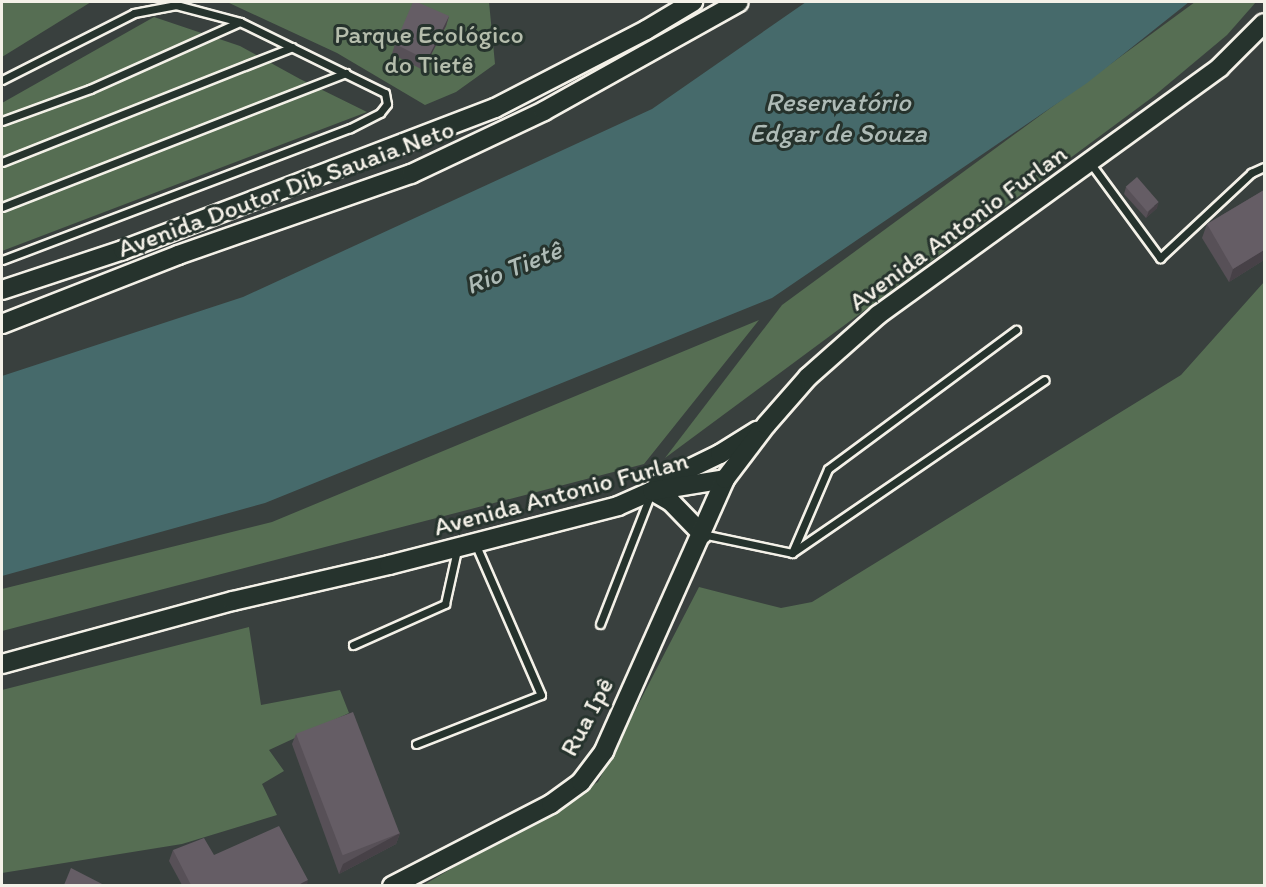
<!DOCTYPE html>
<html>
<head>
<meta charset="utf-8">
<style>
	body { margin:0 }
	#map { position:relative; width:1266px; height:887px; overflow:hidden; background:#39403e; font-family:Itim,sans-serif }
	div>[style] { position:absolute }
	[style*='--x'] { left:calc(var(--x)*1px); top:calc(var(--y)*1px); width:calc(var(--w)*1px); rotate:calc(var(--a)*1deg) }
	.green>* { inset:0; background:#566e53 }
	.water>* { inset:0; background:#466a6b }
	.roads { filter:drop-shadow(2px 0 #f4f1e8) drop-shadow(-2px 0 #f4f1e8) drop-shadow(0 2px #f4f1e8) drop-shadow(0 -2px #f4f1e8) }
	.lane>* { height:7px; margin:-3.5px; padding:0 3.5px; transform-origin:3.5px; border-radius:3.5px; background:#26332d }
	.secondary>* { height:18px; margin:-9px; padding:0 9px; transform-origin:9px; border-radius:9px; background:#26332d }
	.wall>* { inset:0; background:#575057 }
	.shaded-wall>* { inset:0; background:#474147 }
	.building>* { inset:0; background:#655d65; transform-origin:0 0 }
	span { translate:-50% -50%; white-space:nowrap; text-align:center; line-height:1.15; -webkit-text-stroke:6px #26332d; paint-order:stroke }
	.park-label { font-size:26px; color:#b5bdac }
	.street-label { font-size:26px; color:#f4f1e8 }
	.water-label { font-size:27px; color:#aebbb6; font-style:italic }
	.frame { position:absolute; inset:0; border:3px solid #f4f1e8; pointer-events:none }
</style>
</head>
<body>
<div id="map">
	<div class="green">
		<i style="clip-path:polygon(2px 2px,91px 2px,2px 57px)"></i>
		<i style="clip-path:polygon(227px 2px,489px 2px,495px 64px,456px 92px,425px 105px,337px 53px)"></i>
		<i style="clip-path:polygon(1195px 2px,1256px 2px,1227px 35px,1154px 96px,665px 458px,782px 305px)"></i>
		<i style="clip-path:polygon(154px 17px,240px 46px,300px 79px,367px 112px,2px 251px,2px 103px)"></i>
		<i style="clip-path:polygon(1264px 282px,1264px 885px,422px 886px,598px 782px,699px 587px,781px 608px,812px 602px,1181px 375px)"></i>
		<i style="clip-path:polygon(759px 320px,644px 464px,2px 631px,2px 589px,272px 522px)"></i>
		<i style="clip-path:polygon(249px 627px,261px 705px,340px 690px,349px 713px,269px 750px,284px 771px,262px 784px,277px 815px,182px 844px,2px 873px,2px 690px)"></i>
	</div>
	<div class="water">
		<i style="clip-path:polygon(806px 2px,1189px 2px,1087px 83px,772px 298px,265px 503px,2px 576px,2px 376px,243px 297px,652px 109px)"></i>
	</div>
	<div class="roads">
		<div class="lane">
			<i style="--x:2;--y:80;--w:148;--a:-26.9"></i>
			<i style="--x:134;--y:13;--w:43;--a:-10.8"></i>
			<i style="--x:176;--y:5;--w:66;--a:14.9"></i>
			<i style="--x:240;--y:22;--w:161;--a:26.1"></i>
			<i style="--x:385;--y:93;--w:11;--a:80"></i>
			<i style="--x:387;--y:104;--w:11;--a:128"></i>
			<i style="--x:380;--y:113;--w:34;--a:153"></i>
			<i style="--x:350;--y:128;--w:372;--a:159.2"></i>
			<i style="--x:2;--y:121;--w:94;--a:-20"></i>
			<i style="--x:90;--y:89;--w:164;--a:-24.1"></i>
			<i style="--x:2;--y:162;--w:312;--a:-21.6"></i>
			<i style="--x:1091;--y:164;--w:117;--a:53.7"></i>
			<i style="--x:1160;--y:258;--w:125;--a:-43"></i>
			<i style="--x:1251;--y:173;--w:14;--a:-25"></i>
			<i style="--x:2;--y:207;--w:369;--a:-21.3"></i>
			<i style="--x:702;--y:534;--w:92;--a:11.9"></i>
			<i style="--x:792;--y:553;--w:306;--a:-34.4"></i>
			<i style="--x:792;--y:553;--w:91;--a:-66.8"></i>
			<i style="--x:828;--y:469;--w:234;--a:-36.5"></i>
			<i style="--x:600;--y:624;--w:137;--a:-68.7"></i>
			<i style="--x:353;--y:645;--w:101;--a:-24"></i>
			<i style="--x:445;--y:604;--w:55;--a:-77.5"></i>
			<i style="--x:416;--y:744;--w:134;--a:-21.4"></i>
			<i style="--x:541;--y:695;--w:166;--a:-113.5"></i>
		</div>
		<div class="secondary">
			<i style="--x:2;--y:290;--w:127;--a:-18.3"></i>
			<i style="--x:123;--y:250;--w:398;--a:-20.9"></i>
			<i style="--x:495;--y:108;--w:170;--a:-27.3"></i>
			<i style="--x:646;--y:30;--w:55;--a:-30.8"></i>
			<i style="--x:2;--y:324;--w:189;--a:-21.4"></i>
			<i style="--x:178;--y:255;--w:247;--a:-19.2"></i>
			<i style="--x:411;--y:174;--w:147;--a:-25.3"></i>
			<i style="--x:544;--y:111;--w:223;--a:-29.2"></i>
			<i style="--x:658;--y:484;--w:69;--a:-25.8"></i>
			<i style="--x:720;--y:454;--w:44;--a:-31.9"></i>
			<i style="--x:652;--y:491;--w:22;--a:30"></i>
			<i style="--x:671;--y:502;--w:45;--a:45.9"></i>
			<i style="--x:2;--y:664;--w:239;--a:-15.3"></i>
			<i style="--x:233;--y:601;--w:160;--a:-13"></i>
			<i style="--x:389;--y:565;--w:236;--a:-14.4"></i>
			<i style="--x:618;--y:506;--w:37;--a:-24"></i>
			<i style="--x:652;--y:491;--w:74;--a:-9.3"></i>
			<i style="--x:392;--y:886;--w:179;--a:-27.3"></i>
			<i style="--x:551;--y:804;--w:37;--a:-36"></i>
			<i style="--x:581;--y:782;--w:39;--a:-53"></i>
			<i style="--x:604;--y:751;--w:298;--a:-66"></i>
			<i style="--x:725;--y:479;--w:68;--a:-52.8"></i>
			<i style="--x:766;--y:425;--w:64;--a:-48.8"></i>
			<i style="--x:808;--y:377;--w:94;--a:-41.5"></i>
			<i style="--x:878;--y:315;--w:422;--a:-35.9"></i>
			<i style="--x:1220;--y:67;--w:62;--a:-45"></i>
		</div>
	</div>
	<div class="wall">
		<i style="clip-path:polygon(449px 16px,446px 26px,423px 70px,392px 54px,395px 44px)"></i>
		<i style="clip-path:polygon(1126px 187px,1157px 208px,1146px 218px,1124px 194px)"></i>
		<i style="clip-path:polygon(1264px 190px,1264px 260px,1229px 282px,1202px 238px,1207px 224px)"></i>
		<i style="clip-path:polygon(296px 734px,400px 833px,396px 844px,339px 874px,292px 744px)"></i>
		<i style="clip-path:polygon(173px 850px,214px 855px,307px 885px,182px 885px,169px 861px)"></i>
	</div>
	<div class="shaded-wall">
		<i style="clip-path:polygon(449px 16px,446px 26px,423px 70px,427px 60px)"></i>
		<i style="clip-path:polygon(1159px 202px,1157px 208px,1146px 218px,1149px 211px)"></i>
		<i style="clip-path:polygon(1264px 250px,1264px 260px,1229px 282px,1233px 269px)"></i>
		<i style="clip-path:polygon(400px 833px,396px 844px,339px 874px,343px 864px)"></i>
		<i style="clip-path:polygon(308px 880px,307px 885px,298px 885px)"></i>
	</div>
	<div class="building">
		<i style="clip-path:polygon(413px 2px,417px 2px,449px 16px,427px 60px,395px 44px)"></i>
		<i style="left:1137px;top:177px;width:33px;height:15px;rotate:49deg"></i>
		<i style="clip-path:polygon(1264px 190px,1264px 250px,1233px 269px,1207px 224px)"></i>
		<i style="left:353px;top:712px;width:130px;height:61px;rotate:69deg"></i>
		<i style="clip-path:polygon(279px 826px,308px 880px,298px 885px,191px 885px,173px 850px,204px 838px,214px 855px)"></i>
		<i style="clip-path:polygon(71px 868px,104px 885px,64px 885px)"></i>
	</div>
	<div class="park-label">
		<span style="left:429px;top:50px">Parque Ecológico<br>do Tietê</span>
	</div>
	<div class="street-label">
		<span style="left:286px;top:189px;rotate:-20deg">Avenida Doutor Dib Sauaia Neto</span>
		<span style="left:958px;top:228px;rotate:-36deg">Avenida Antonio Furlan</span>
		<span style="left:561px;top:494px;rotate:-15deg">Avenida Antonio Furlan</span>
		<span style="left:587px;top:717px;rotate:-62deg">Rua Ipê</span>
	</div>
	<div class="water-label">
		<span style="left:838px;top:117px">Reservatório<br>Edgar de Souza</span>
		<span style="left:513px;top:267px;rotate:-22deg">Rio Tietê</span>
	</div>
	<div class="frame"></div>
</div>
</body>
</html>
